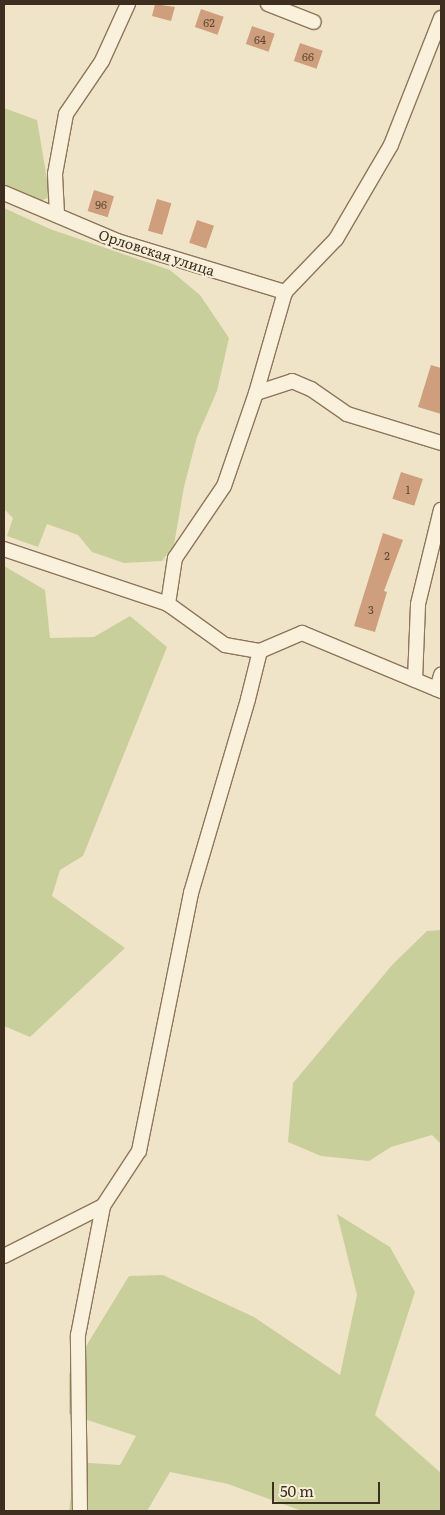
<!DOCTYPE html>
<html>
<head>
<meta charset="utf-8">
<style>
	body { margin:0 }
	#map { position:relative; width:445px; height:1515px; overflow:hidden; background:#f0e4c8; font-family:Literata,serif }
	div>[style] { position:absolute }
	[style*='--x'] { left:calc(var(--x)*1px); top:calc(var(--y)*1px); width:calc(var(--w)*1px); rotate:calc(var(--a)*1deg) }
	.green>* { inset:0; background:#c9cf9b }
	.building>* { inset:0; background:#cf9f7d; transform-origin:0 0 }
	.roads { filter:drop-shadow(1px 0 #8d765c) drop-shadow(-1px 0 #8d765c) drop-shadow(0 1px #8d765c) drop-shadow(0 -1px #8d765c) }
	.minor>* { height:14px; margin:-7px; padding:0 7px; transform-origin:7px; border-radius:7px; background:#faf1dc }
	span { translate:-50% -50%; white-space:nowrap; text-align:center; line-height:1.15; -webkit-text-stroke:4px #f7eed8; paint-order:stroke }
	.number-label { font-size:11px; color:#624a37 }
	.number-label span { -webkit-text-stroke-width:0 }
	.street-label { font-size:14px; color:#3d2e20 }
	.frame { position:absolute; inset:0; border:5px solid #3d2e20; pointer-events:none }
	.scale { position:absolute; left:272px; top:1482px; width:108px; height:22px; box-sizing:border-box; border:2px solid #3d2e20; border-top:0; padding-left:6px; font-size:15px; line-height:18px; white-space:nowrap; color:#3d2e20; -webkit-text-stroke:4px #f7eed8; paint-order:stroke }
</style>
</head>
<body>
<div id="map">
	<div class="green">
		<i style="clip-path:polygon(4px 108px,37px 120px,50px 197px,38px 202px,4px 191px)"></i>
		<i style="clip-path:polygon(4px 208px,50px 229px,170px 270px,200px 295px,229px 338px,217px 391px,197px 437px,184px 487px,174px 545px,162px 561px,124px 563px,92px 552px,78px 535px,47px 524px,38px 547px,7px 536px,13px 518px,4px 509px)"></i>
		<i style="clip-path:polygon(4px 566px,45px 590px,50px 638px,94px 637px,130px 616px,167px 647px,83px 856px,60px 870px,52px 896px,125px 948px,30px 1037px,4px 1026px)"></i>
		<i style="clip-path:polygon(441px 930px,441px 1144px,432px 1135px,391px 1147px,369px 1161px,321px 1156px,288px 1142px,293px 1083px,393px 964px,427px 931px)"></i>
		<i style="clip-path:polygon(337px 1214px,390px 1247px,415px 1292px,375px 1415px,441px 1473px,441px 1511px,302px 1511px,228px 1484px,170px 1472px,147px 1511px,69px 1511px,75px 1462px,120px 1465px,136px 1436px,69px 1414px,69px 1374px,129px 1276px,163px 1275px,254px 1317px,340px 1375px,357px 1295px)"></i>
	</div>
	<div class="building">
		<i style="clip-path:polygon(155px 4px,175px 7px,171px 21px,152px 16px)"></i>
		<i style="left:201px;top:9px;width:24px;height:19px;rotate:19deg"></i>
		<i style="left:252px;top:26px;width:24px;height:19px;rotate:19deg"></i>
		<i style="left:300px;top:43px;width:24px;height:19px;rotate:19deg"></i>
		<i style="left:94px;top:190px;width:21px;height:22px;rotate:17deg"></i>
		<i style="left:157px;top:199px;width:15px;height:33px;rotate:16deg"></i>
		<i style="left:197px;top:220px;width:18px;height:24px;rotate:19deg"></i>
		<i style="clip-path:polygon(431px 365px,441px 368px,441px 414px,418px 407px)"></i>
		<i style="left:401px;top:472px;width:23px;height:28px;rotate:18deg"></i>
		<i style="clip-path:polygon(383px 533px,403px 540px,384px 591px,387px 592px,375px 632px,354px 626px)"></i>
	</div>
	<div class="roads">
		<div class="minor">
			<i style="--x:268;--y:4;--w:49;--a:21.4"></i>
			<i style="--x:441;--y:18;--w:136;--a:111.5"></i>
			<i style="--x:391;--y:145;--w:109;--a:120.3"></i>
			<i style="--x:336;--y:239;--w:74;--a:133.9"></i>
			<i style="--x:285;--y:292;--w:105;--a:106"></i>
			<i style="--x:256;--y:393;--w:98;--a:109"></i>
			<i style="--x:224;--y:486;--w:87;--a:124.2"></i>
			<i style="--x:175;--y:558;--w:47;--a:98.7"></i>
			<i style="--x:168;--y:604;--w:70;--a:35.7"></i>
			<i style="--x:225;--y:645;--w:36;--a:10"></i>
			<i style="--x:260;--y:651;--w:46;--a:-23.2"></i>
			<i style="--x:302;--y:633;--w:151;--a:22.6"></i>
			<i style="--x:4;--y:193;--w:123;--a:23"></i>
			<i style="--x:117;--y:241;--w:176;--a:16.9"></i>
			<i style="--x:57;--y:214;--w:40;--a:-92.9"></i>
			<i style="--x:55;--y:174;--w:61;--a:-79.6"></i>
			<i style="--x:66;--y:114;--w:64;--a:-55.8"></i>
			<i style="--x:102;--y:61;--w:63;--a:-65.5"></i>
			<i style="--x:256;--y:393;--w:38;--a:-18"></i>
			<i style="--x:292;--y:381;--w:21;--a:23"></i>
			<i style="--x:311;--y:389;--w:44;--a:34.8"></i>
			<i style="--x:347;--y:414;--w:98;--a:17.1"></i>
			<i style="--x:4;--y:549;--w:173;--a:18.5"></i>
			<i style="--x:415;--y:680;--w:76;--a:-87.7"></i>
			<i style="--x:418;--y:604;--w:97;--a:-76.3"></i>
			<i style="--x:437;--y:689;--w:15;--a:-74"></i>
			<i style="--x:4;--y:1256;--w:111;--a:-26.8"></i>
			<i style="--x:103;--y:1206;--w:66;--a:-56.8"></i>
			<i style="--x:139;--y:1151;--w:263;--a:-78.6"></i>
			<i style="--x:191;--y:893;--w:202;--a:-73.6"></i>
			<i style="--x:248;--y:699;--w:49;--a:-76"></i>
			<i style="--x:80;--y:1511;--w:176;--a:-90.7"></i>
			<i style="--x:78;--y:1335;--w:131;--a:-79"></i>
		</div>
	</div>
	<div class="number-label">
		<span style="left:209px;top:22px">62</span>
		<span style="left:260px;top:39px">64</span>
		<span style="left:308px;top:56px">66</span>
		<span style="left:101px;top:204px">96</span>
		<span style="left:408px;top:489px">1</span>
		<span style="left:387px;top:555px">2</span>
		<span style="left:371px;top:609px">3</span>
	</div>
	<div class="street-label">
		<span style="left:157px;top:252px;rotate:18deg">Орловская улица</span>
	</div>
	<div class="frame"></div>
	<div class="scale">50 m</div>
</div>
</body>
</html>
